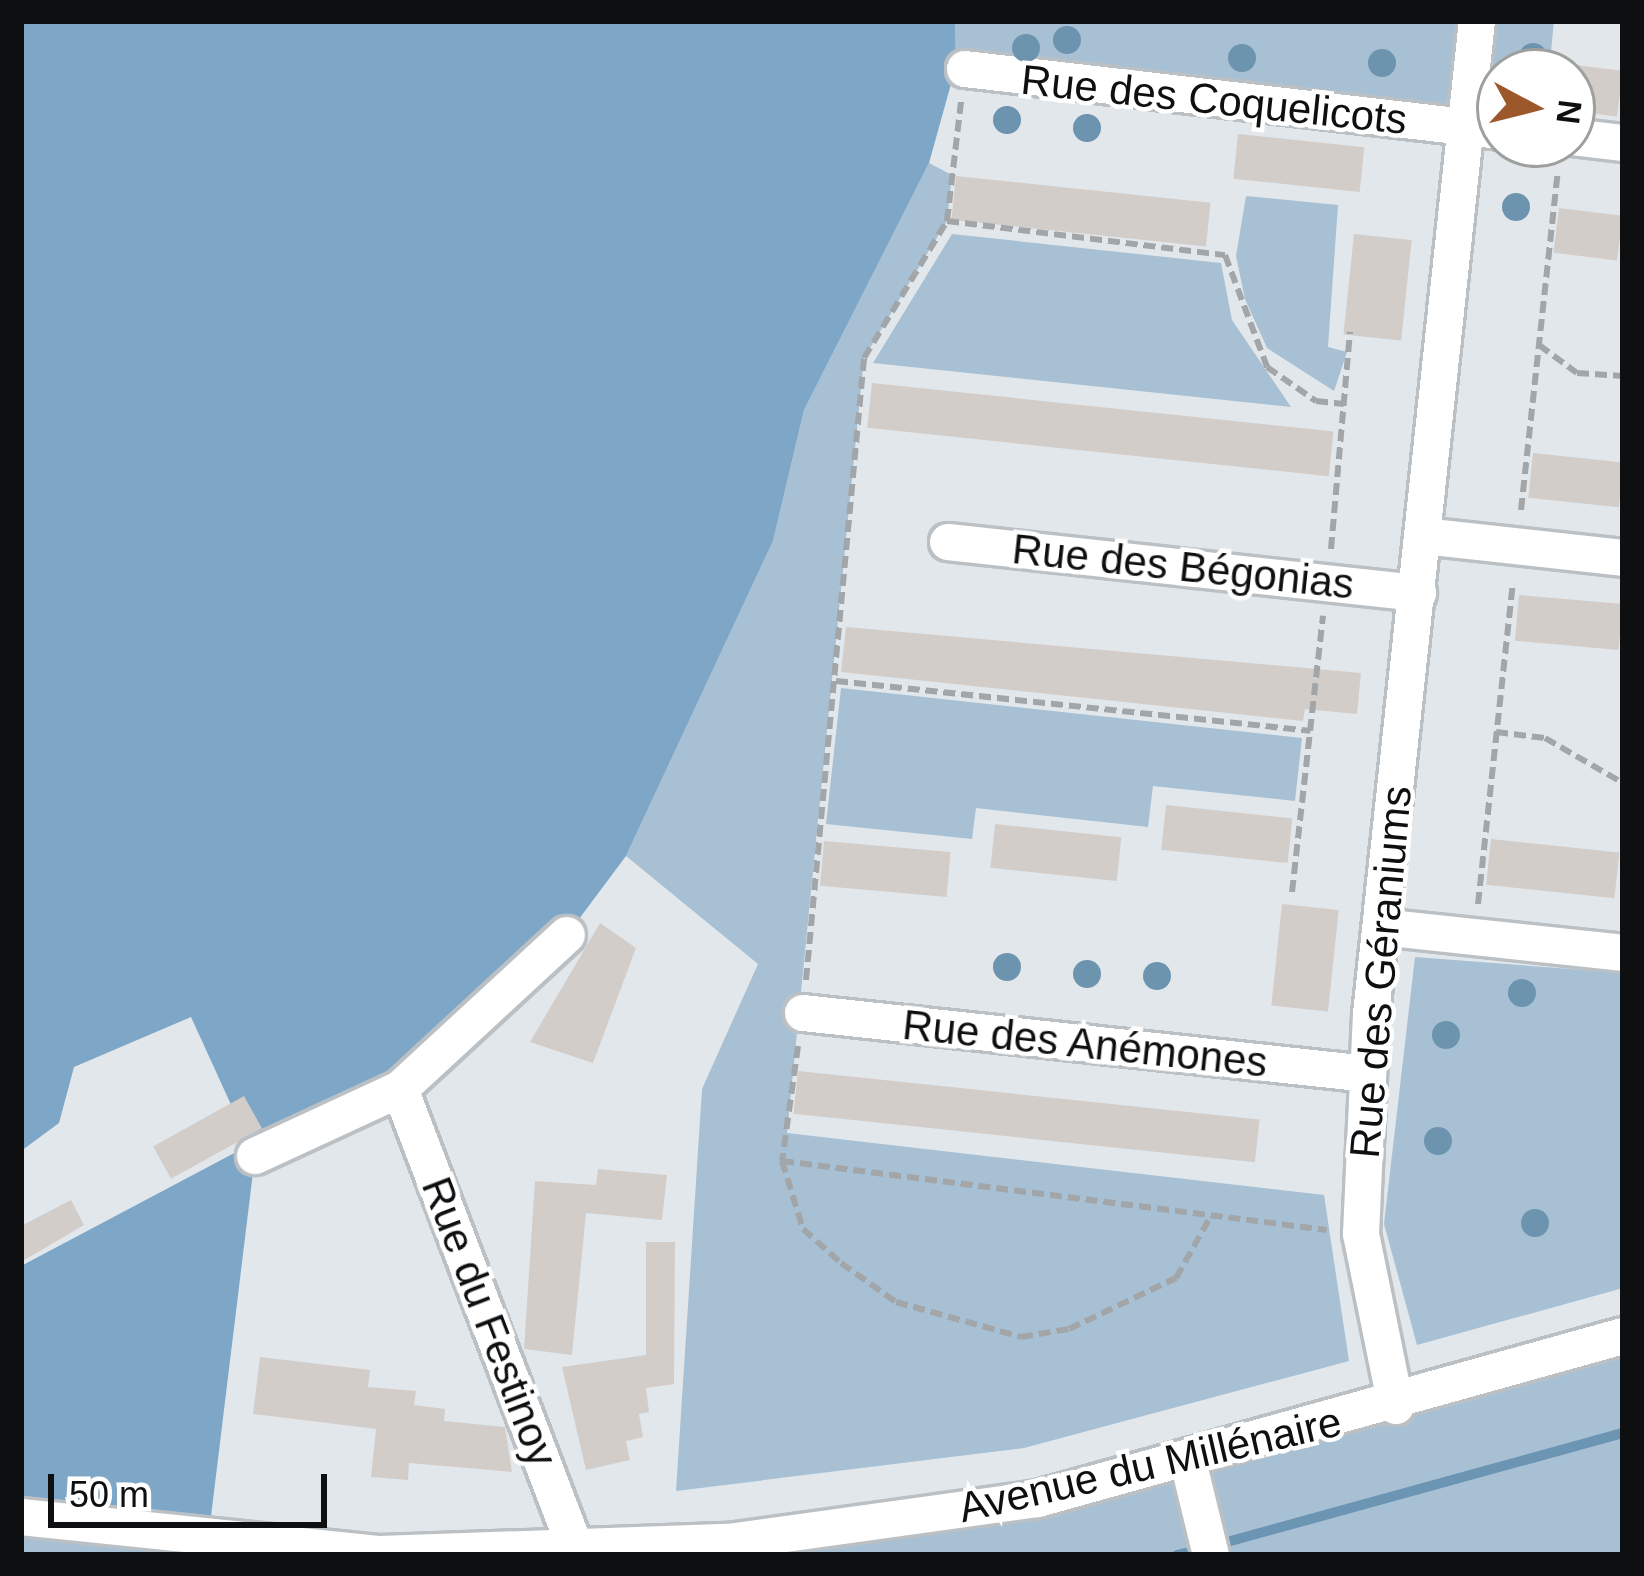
<!DOCTYPE html>
<html>
<head>
<meta charset="utf-8">
<style>
	body { margin:0 }
	#map { position:relative; width:1644px; height:1576px; overflow:hidden; background:#e2e7eb; font-family:Helvetica,sans-serif }
	div>[style] { position:absolute }
	[style*='--x'] { left:calc(var(--x)*1px); top:calc(var(--y)*1px); width:calc(var(--w)*1px); rotate:calc(var(--a)*1deg) }
	.green>* { inset:0; background:#a7c0d4 }
	.forest>* { inset:0; background:#7ea6c7 }
	.stream>* { height:10px; margin:-5px; padding:0 5px; transform-origin:5px; border-radius:5px; background:#6c94b3 }
	.building>* { inset:0; background:#d3cdca; transform-origin:0 0 }
	.path>* { height:6px; margin-top:-3px; transform-origin:0; background:repeating-linear-gradient(90deg,#a2a6a9 0 12px,transparent 0 18px) }
	.roads { filter:drop-shadow(3px 0 #bbc0c4) drop-shadow(-3px 0 #bbc0c4) drop-shadow(0 3px #bbc0c4) drop-shadow(0 -3px #bbc0c4) }
	.minor>* { height:36px; margin:-18px; padding:0 18px; transform-origin:18px; border-radius:18px; background:#fff }
	.trees>* { width:28px; height:28px; margin:-14px; border-radius:50%; background:#6d94ae }
	span { translate:-50% -50%; white-space:nowrap; text-align:center; line-height:1.15; -webkit-text-stroke:9px #fff; paint-order:stroke }
	.street-label { font-size:42px; color:#0d0f10 }
	.frame { position:absolute; inset:0; border:24px solid #0d0f10; pointer-events:none }
	.north { position:absolute; left:1476px; top:48px; width:120px; height:120px; box-sizing:border-box; background:#fff; border:3px solid #9e9f9f; border-radius:50%; rotate:97deg; font-size:33px; font-weight:700; line-height:48px; text-align:center; color:#0d0f10 }
	.north::after { content:''; display:block; margin:auto; width:42px; height:54px; background:#9c572b; clip-path:polygon(50% 0,100% 100%,50% 72%,0 100%) }
	.scale { position:absolute; left:48px; top:1474px; width:279px; height:54px; box-sizing:border-box; border:6px solid #0d0f10; border-top:0; padding-left:15px; font-size:36px; line-height:42px; white-space:nowrap; color:#0d0f10; -webkit-text-stroke:9px #fff; paint-order:stroke }
</style>
</head>
<body>
<div id="map">
	<div class="green">
		<i style="clip-path:polygon(955px 21px,1554px 21px,1549px 72px,1500px 72px,1500px 131px,956px 66px)"></i>
		<i style="clip-path:polygon(929px 163px,952px 175px,947px 221px,864px 358px,787px 1133px,1324px 1195px,1349px 1361px,1024px 1448px,676px 1491px,702px 1089px,758px 964px,626px 856px,773px 541px,804px 410px)"></i>
		<i style="clip-path:polygon(1246px 196px,1338px 205px,1328px 347px,1347px 352px,1334px 391px,1267px 348px,1245px 299px,1236px 256px)"></i>
		<i style="clip-path:polygon(952px 234px,1221px 263px,1232px 320px,1291px 407px,873px 363px)"></i>
		<i style="clip-path:polygon(841px 688px,1302px 738px,1295px 801px,1153px 786px,1148px 827px,976px 808px,972px 839px,826px 824px)"></i>
		<i style="clip-path:polygon(1415px 957px,1623px 973px,1623px 1288px,1417px 1345px,1384px 1224px)"></i>
		<i style="clip-path:polygon(1623px 1336px,1623px 1555px,21px 1555px,21px 1517px,380px 1554px,892px 1523px)"></i>
	</div>
	<div class="forest">
		<i style="clip-path:polygon(21px 21px,955px 21px,956px 66px,929px 163px,804px 410px,773px 541px,626px 856px,567px 935px,400px 1089px,255px 1156px,208px 1541px,21px 1517px,21px 1266px,240px 1150px,254px 1155px,191px 1017px,74px 1067px,59px 1123px,21px 1151px)"></i>
	</div>
	<div class="stream">
		<i style="--x:1227;--y:1542;--w:411;--a:-15.4"></i>
		<i style="--x:1177;--y:1555;--w:8;--a:-14"></i>
	</div>
	<div class="building">
		<i style="left:1575px;top:65px;width:48px;height:46px;rotate:7deg"></i>
		<i style="left:1238px;top:134px;width:127px;height:45px;rotate:6deg"></i>
		<i style="left:956px;top:176px;width:256px;height:44px;rotate:6deg"></i>
		<i style="left:1559px;top:208px;width:64px;height:45px;rotate:7deg"></i>
		<i style="left:1354px;top:234px;width:58px;height:101px;rotate:6deg"></i>
		<i style="left:872px;top:383px;width:464px;height:45px;rotate:6deg"></i>
		<i style="left:1533px;top:453px;width:91px;height:45px;rotate:6deg"></i>
		<i style="left:1519px;top:595px;width:104px;height:46px;rotate:5deg"></i>
		<i style="clip-path:polygon(846px 627px,1361px 673px,1357px 714px,1305px 709px,1303px 721px,841px 672px)"></i>
		<i style="left:1166px;top:805px;width:127px;height:45px;rotate:6deg"></i>
		<i style="left:995px;top:824px;width:127px;height:44px;rotate:6deg"></i>
		<i style="left:1491px;top:839px;width:129px;height:46px;rotate:6deg"></i>
		<i style="left:824px;top:841px;width:127px;height:45px;rotate:5deg"></i>
		<i style="left:1282px;top:904px;width:57px;height:102px;rotate:6deg"></i>
		<i style="clip-path:polygon(600px 923px,636px 948px,593px 1063px,530px 1042px)"></i>
		<i style="left:798px;top:1071px;width:464px;height:43px;rotate:6deg"></i>
		<i style="left:244px;top:1096px;width:37px;height:104px;rotate:61deg"></i>
		<i style="clip-path:polygon(598px 1169px,667px 1175px,662px 1220px,586px 1213px,572px 1355px,524px 1349px,535px 1181px,596px 1185px)"></i>
		<i style="clip-path:polygon(71px 1200px,84px 1225px,21px 1262px,21px 1226px)"></i>
		<i style="clip-path:polygon(646px 1242px,675px 1242px,674px 1384px,646px 1388px,649px 1412px,639px 1414px,643px 1437px,626px 1441px,630px 1460px,586px 1470px,562px 1367px,646px 1355px)"></i>
		<i style="clip-path:polygon(260px 1357px,370px 1370px,368px 1387px,416px 1391px,414px 1405px,445px 1409px,444px 1421px,505px 1427px,512px 1472px,409px 1463px,408px 1480px,371px 1477px,376px 1429px,253px 1414px)"></i>
	</div>
	<div class="path">
		<i style="--x:947;--y:221;--w:280;--a:7"></i>
		<i style="--x:1225;--y:255;--w:120;--a:69.4"></i>
		<i style="--x:1267;--y:367;--w:60;--a:34.8"></i>
		<i style="--x:1316;--y:401;--w:28;--a:6"></i>
		<i style="--x:1539;--y:345;--w:47;--a:36.4"></i>
		<i style="--x:1577;--y:373;--w:46;--a:3.7"></i>
		<i style="--x:1521;--y:510;--w:341;--a:-83.8"></i>
		<i style="--x:1331;--y:549;--w:218;--a:-85"></i>
		<i style="--x:836;--y:681;--w:477;--a:6"></i>
		<i style="--x:1496;--y:732;--w:49;--a:7"></i>
		<i style="--x:1545;--y:738;--w:90;--a:30"></i>
		<i style="--x:1292;--y:892;--w:278;--a:-83.6"></i>
		<i style="--x:1478;--y:904;--w:323;--a:-83.8"></i>
		<i style="--x:806;--y:980;--w:625;--a:-84.67"></i>
		<i style="--x:864;--y:358;--w:160;--a:-58.8"></i>
		<i style="--x:947;--y:221;--w:121;--a:-83.3"></i>
		<i style="--x:798;--y:1046;--w:116;--a:97.9"></i>
		<i style="--x:782;--y:1161;--w:549;--a:7.22"></i>
		<i style="--x:782;--y:1161;--w:71;--a:72.8"></i>
		<i style="--x:803;--y:1229;--w:51;--a:41.8"></i>
		<i style="--x:841;--y:1263;--w:67;--a:35.3"></i>
		<i style="--x:896;--y:1302;--w:130;--a:15.6"></i>
		<i style="--x:1021;--y:1337;--w:49;--a:-9.5"></i>
		<i style="--x:1069;--y:1329;--w:119;--a:-25.5"></i>
		<i style="--x:1176;--y:1278;--w:71;--a:-60.6"></i>
	</div>
	<div class="roads">
		<div class="minor">
			<i style="--x:965;--y:69;--w:539;--a:6.61"></i>
			<i style="--x:1572;--y:137;--w:51;--a:6.7"></i>
			<i style="--x:1424;--y:536;--w:200;--a:6.3"></i>
			<i style="--x:948;--y:542;--w:473;--a:6.2"></i>
			<i style="--x:1381;--y:927;--w:243;--a:6.1"></i>
			<i style="--x:803;--y:1013;--w:568;--a:6.16"></i>
			<i style="--x:400;--y:1089;--w:227;--a:-42.7"></i>
			<i style="--x:255;--y:1156;--w:160;--a:-24.8"></i>
			<i style="--x:400;--y:1089;--w:498;--a:69.1"></i>
			<i style="--x:1396;--y:1406;--w:176;--a:-101.5"></i>
			<i style="--x:1361;--y:1234;--w:220;--a:-87.4"></i>
			<i style="--x:1371;--y:1014;--w:999;--a:-83.91"></i>
			<i style="--x:1188;--y:1461;--w:97;--a:76.3"></i>
			<i style="--x:21;--y:1517;--w:361;--a:5.9"></i>
			<i style="--x:380;--y:1554;--w:348;--a:-2"></i>
			<i style="--x:728;--y:1542;--w:313;--a:-7.9"></i>
			<i style="--x:1038;--y:1499;--w:607;--a:-15.57"></i>
		</div>
	</div>
	<div class="trees">
		<i style="left:1067px;top:40px"></i>
		<i style="left:1026px;top:48px"></i>
		<i style="left:1533px;top:57px"></i>
		<i style="left:1242px;top:58px"></i>
		<i style="left:1382px;top:63px"></i>
		<i style="left:1007px;top:120px"></i>
		<i style="left:1087px;top:128px"></i>
		<i style="left:1516px;top:207px"></i>
		<i style="left:1007px;top:967px"></i>
		<i style="left:1087px;top:974px"></i>
		<i style="left:1157px;top:976px"></i>
		<i style="left:1522px;top:993px"></i>
		<i style="left:1446px;top:1035px"></i>
		<i style="left:1438px;top:1141px"></i>
		<i style="left:1535px;top:1223px"></i>
	</div>
	<div class="street-label">
		<span style="left:1214px;top:100px;rotate:6deg">Rue des Coquelicots</span>
		<span style="left:1183px;top:567px;rotate:6deg">Rue des Bégonias</span>
		<span style="left:1381px;top:972px;rotate:-85deg">Rue des Géraniums</span>
		<span style="left:1085px;top:1044px;rotate:6deg">Rue des Anémones</span>
		<span style="left:489px;top:1322px;rotate:69deg">Rue du Festinoy</span>
		<span style="left:1150px;top:1465px;rotate:-13deg">Avenue du Millénaire</span>
	</div>
	<div class="frame"></div>
	<div class="north">N</div>
	<div class="scale">50 m</div>
</div>
</body>
</html>
